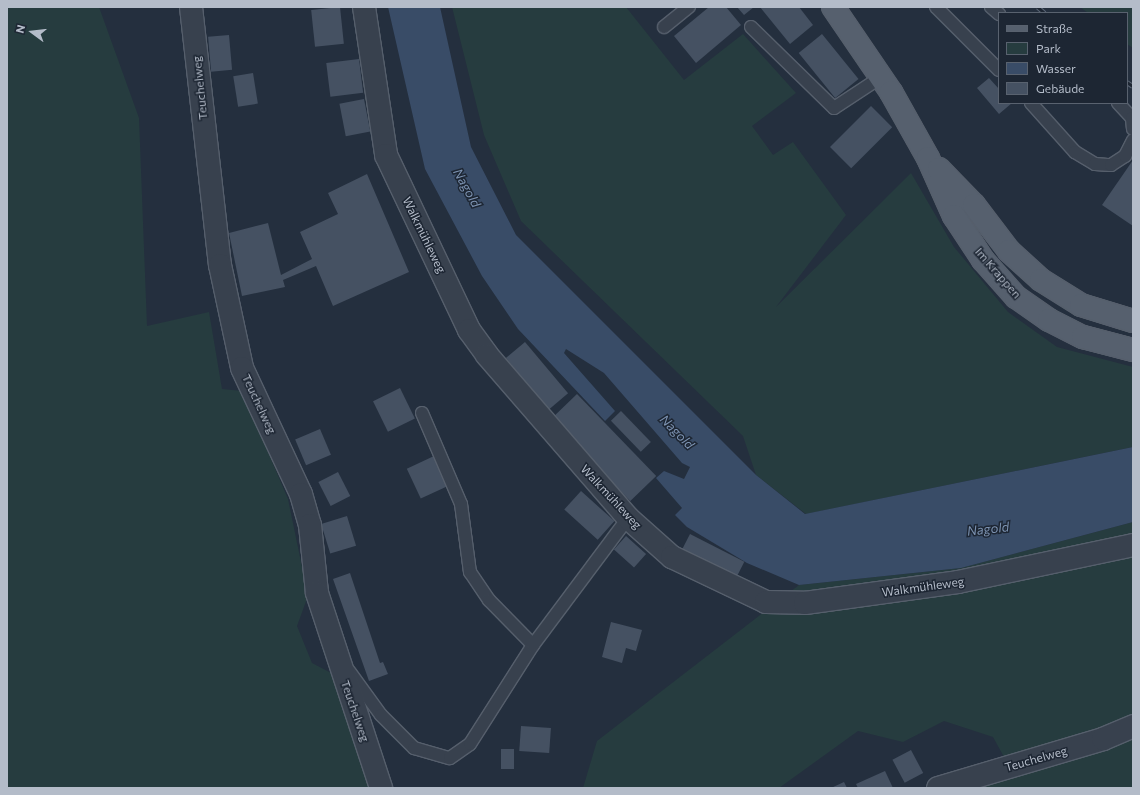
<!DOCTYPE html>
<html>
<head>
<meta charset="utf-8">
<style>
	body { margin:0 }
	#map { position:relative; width:1140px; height:795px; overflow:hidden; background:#242f3e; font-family:Commissioner,sans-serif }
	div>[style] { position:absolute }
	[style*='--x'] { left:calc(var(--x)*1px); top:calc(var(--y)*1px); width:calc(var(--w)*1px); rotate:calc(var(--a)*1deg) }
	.green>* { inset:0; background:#263c3f }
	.water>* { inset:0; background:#394c67 }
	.building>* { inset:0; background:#455162; transform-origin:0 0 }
	.roads { filter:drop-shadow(1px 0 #565f6c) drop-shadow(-1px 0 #565f6c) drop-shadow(0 1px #565f6c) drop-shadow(0 -1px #565f6c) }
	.service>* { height:12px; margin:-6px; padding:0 6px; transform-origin:6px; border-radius:6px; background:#38414e }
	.minor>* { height:22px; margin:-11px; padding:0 11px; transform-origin:11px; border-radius:11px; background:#38414e }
	.primary>* { height:22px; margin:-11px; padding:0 11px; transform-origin:11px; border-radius:11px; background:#56606e }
	.rail>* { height:4.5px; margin-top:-2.25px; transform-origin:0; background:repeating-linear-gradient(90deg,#1d2633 0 9px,#5a6575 0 18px); box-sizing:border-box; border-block:1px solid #5a6575 }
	span { translate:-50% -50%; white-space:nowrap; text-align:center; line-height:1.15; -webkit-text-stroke:3px #1d2633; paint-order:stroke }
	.street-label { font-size:12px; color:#b4bcc9 }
	.water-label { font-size:13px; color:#7c92b1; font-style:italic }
	.frame { position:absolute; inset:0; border:8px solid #b4bcc9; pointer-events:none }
	.legend { position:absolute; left:998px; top:12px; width:130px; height:92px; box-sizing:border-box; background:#1d2633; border:1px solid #59626f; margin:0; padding:5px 7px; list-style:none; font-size:12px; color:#b4bcc9 }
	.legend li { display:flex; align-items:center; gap:8px; height:20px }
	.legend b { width:20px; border:1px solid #59626f }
	.north { position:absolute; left:12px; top:12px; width:40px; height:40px; -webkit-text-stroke:3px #1d2633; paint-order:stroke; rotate:285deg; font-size:11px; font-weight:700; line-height:16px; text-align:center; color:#b4bcc9 }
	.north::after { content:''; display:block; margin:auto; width:14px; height:18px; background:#b4bcc9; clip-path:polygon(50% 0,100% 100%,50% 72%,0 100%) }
</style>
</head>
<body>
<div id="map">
	<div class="green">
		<i style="clip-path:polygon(7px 7px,99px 7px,139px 118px,147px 326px,209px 312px,222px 389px,242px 391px,288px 499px,308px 596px,297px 626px,312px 663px,356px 686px,392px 788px,7px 788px)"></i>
		<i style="clip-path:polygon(452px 7px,626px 7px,684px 80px,743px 34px,796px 93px,752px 126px,773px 155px,793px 142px,846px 215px,776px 307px,911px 173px,954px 247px,1008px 312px,1057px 347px,1133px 367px,1133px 447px,806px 514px,756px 475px,743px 436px,521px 221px,484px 135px)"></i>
		<i style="clip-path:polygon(1080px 7px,1133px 7px,1133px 48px,1127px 44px,1127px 13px,1088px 13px)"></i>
		<i style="clip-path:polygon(1133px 522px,1133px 788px,978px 788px,1071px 761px,1066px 743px,1004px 757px,993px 737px,944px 721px,903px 742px,858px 731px,779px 788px,583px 788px,597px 741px,799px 585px,961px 568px)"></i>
	</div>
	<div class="water">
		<i style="clip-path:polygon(388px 7px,440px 7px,471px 147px,516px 235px,756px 475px,805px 514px,1133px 447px,1133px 522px,961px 568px,799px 585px,747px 563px,687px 527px,675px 515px,682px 508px,656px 478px,664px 471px,684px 479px,690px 467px,682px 463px,604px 373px,566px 349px,564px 353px,615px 411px,605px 421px,518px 329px,482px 276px,425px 169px)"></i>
	</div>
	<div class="building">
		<i style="left:340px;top:7px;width:37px;height:29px;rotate:84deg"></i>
		<i style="clip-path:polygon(709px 7px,726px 7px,741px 25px,696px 63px,674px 36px)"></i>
		<i style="clip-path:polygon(737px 7px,754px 7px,744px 15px)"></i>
		<i style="clip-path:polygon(760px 7px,799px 7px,813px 25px,790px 44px)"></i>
		<i style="left:822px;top:34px;width:58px;height:30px;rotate:51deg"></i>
		<i style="left:229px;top:35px;width:35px;height:21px;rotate:85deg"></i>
		<i style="left:359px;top:59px;width:34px;height:33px;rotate:83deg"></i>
		<i style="left:253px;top:73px;width:31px;height:20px;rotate:81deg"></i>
		<i style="clip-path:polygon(989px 78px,999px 89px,999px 103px,1012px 103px,999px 114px,977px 88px)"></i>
		<i style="left:364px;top:99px;width:33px;height:25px;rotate:79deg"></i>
		<i style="left:871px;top:106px;width:30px;height:58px;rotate:45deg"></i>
		<i style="clip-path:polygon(1133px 160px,1133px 226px,1102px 205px)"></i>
		<i style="clip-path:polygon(367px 174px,409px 272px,333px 306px,316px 266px,283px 280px,285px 287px,242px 296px,229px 233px,268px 223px,281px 275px,312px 259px,300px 232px,338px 214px,328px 193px)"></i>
		<i style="left:525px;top:342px;width:67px;height:25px;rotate:50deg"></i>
		<i style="left:400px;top:388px;width:34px;height:30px;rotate:64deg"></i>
		<i style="left:577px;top:394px;width:114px;height:36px;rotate:46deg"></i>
		<i style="left:621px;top:411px;width:43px;height:14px;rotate:46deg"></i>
		<i style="left:320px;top:429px;width:28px;height:27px;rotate:67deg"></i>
		<i style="left:434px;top:456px;width:33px;height:30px;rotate:65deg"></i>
		<i style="left:338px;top:472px;width:27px;height:22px;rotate:63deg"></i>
		<i style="left:581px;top:491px;width:45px;height:25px;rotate:42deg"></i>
		<i style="left:347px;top:516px;width:31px;height:27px;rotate:73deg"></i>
		<i style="left:690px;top:534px;width:61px;height:18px;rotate:27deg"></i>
		<i style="left:626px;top:536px;width:27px;height:18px;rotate:42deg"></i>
		<i style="clip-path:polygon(350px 573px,380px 663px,383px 662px,388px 674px,369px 681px,333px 579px)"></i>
		<i style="clip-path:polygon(611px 622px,642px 630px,636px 651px,626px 648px,622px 663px,602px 657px)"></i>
		<i style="left:521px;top:726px;width:30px;height:25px;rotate:4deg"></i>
		<i style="left:501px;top:749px;width:13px;height:20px"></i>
		<i style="left:911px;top:750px;width:26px;height:21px;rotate:62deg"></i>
		<i style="clip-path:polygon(885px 771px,893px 788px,858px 788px,856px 784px)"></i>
		<i style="clip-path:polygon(844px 782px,847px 788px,831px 788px)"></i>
	</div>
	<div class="roads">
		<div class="service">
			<i style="--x:936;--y:7;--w:89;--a:45"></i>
			<i style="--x:991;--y:7;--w:11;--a:41"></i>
			<i style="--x:664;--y:27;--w:32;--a:-39"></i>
			<i style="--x:751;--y:27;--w:116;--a:44.3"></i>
			<i style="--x:834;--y:108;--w:56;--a:-33.4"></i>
			<i style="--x:1031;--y:103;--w:66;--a:48.1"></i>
			<i style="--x:1075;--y:152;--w:23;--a:31"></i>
			<i style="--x:1095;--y:164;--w:16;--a:4"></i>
			<i style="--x:1111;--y:165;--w:17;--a:-33"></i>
			<i style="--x:1125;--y:156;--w:18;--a:-63"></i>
			<i style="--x:1118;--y:103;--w:21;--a:47"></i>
			<i style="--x:1132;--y:118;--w:11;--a:85"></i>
			<i style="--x:422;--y:413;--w:99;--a:66.8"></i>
			<i style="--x:461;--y:504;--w:69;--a:82.5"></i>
			<i style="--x:470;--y:572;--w:34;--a:56"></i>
			<i style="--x:489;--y:600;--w:63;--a:45.6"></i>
			<i style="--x:349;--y:671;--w:54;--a:54"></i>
			<i style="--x:381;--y:715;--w:47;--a:45"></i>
			<i style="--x:414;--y:748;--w:37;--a:16"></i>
			<i style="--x:450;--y:758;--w:24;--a:-35"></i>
			<i style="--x:470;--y:744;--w:117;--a:-57.5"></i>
			<i style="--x:533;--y:645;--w:159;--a:-53.2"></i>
		</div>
		<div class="minor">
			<i style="--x:191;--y:7;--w:260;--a:83.6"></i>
			<i style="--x:220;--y:265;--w:105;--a:77.9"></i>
			<i style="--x:242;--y:368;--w:139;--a:64.9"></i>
			<i style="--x:301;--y:494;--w:32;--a:74"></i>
			<i style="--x:310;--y:525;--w:68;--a:84.1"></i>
			<i style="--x:317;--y:593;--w:205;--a:71.8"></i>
			<i style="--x:364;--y:7;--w:150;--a:81.5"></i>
			<i style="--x:386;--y:155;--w:194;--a:64.6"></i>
			<i style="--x:469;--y:330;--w:31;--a:54"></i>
			<i style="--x:487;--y:355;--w:216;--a:49.1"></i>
			<i style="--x:628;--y:518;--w:59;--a:41.6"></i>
			<i style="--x:672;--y:557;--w:104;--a:25.6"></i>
			<i style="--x:766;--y:602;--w:39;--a:1"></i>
			<i style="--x:805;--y:603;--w:154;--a:-7.8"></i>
			<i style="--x:958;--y:582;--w:179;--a:-11.9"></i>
			<i style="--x:938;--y:788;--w:172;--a:-16.5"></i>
			<i style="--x:1103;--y:739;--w:33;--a:-23"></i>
		</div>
		<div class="primary">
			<i style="--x:833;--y:7;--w:103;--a:55.7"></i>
			<i style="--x:891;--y:92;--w:76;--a:60.7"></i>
			<i style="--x:928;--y:158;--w:64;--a:65.9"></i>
			<i style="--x:954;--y:216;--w:53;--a:56.6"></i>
			<i style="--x:983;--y:260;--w:50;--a:48.3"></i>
			<i style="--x:1016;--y:297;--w:40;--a:34.9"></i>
			<i style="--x:1049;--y:320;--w:38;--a:27"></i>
			<i style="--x:1083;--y:337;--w:52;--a:14.6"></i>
			<i style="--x:939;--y:169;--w:50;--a:45.8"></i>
			<i style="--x:974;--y:205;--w:58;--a:52.7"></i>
			<i style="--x:1009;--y:251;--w:43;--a:42.2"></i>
			<i style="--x:1041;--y:280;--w:47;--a:32"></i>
			<i style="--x:1081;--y:305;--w:54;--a:17.1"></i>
		</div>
	</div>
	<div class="rail">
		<i style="--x:1038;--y:7;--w:9;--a:41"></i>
		<i style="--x:1127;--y:82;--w:7;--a:34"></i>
	</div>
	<div class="street-label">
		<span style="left:200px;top:88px;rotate:-96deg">Teuchelweg</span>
		<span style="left:424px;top:235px;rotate:64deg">Walkmühleweg</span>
		<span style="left:998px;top:273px;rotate:49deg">Im Krappen</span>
		<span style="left:259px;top:404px;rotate:65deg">Teuchelweg</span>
		<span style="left:611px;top:497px;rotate:47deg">Walkmühleweg</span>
		<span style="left:923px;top:587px;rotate:-8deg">Walkmühleweg</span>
		<span style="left:355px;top:711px;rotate:71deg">Teuchelweg</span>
		<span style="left:1036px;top:759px;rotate:-16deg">Teuchelweg</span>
	</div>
	<div class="water-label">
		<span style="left:467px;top:188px;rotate:61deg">Nagold</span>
		<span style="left:677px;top:432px;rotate:45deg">Nagold</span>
		<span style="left:988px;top:529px;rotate:-6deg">Nagold</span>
	</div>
	<div class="frame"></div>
	<ul class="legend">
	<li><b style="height:5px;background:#56606e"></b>Straße</li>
	<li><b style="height:11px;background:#263c3f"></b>Park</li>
	<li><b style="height:11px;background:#394c67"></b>Wasser</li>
	<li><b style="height:11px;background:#455162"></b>Gebäude</li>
	</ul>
	<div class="north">N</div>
</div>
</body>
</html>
